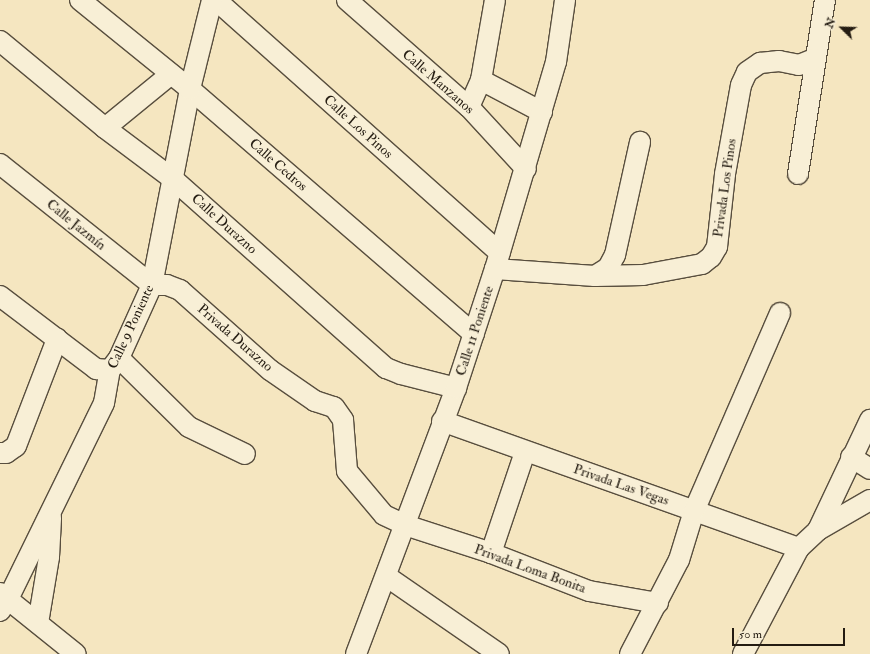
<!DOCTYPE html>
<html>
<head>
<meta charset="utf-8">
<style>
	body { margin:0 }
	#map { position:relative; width:870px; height:654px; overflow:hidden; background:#f5e6c0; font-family:"IM FELL Double Pica",serif }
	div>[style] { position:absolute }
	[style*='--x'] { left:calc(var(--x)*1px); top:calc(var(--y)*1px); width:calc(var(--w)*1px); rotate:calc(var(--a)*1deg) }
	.roads { filter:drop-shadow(1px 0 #584e3e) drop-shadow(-1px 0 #584e3e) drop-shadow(0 1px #584e3e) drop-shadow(0 -1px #584e3e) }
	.minor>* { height:20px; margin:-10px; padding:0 10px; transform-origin:10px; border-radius:10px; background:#f8efd6 }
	span { translate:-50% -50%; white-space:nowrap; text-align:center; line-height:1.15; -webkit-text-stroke:3px #f8efd6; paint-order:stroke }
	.street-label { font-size:14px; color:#241c12 }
	.north { position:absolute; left:822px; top:8px; width:40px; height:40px; -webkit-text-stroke:3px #f8efd6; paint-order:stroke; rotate:293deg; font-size:11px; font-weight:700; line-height:16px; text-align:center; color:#241c12 }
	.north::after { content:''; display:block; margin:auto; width:14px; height:18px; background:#241c12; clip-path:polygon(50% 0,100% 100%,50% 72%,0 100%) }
	.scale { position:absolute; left:732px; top:628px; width:113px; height:18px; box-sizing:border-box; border:2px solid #241c12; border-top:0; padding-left:5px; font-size:12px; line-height:14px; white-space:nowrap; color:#241c12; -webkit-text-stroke:3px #f8efd6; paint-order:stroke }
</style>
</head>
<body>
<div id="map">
	<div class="roads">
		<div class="minor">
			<i style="--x:80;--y:0;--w:141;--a:39"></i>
			<i style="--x:190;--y:89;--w:375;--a:40.8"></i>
			<i style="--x:216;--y:0;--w:380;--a:41.7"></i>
			<i style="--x:347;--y:0;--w:162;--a:41.3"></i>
			<i style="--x:469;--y:107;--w:84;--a:47.4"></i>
			<i style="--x:0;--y:41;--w:136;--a:39.6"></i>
			<i style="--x:105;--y:128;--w:85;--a:36.9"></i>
			<i style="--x:173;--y:179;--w:285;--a:41.6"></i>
			<i style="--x:386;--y:368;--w:16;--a:22"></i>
			<i style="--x:401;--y:374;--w:57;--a:14.3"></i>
			<i style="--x:481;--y:80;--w:69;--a:27.7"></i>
			<i style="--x:469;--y:107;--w:30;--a:-66"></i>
			<i style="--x:481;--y:80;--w:81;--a:-80.1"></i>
			<i style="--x:105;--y:128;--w:85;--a:-39.3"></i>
			<i style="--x:0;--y:164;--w:194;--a:38.5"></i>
			<i style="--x:152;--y:285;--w:15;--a:0"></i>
			<i style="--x:167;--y:285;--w:14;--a:21"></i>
			<i style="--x:180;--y:290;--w:120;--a:41.6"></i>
			<i style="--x:270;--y:370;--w:55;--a:34.6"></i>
			<i style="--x:315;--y:401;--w:20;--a:18"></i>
			<i style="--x:334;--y:407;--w:16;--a:55"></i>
			<i style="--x:343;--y:420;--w:51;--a:85.5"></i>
			<i style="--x:347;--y:471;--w:57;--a:49.9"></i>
			<i style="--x:384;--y:515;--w:23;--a:25"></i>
			<i style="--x:405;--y:525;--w:90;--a:18"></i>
			<i style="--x:491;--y:553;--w:105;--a:21.2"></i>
			<i style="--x:589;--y:591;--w:70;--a:9.9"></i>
			<i style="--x:798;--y:174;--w:176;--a:-81.2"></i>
			<i style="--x:495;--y:269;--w:100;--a:4"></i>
			<i style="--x:595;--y:276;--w:15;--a:-32"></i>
			<i style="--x:608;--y:268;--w:15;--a:-62"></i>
			<i style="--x:615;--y:255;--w:116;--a:-77.5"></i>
			<i style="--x:595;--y:276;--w:48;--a:-1.2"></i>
			<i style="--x:643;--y:275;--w:60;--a:-10.6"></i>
			<i style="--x:702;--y:264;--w:11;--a:-38"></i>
			<i style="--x:711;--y:257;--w:12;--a:-59"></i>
			<i style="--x:717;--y:247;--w:73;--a:-83.7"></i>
			<i style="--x:725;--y:174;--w:90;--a:-79.8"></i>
			<i style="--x:741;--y:85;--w:14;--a:-65"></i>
			<i style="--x:747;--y:72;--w:16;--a:-35"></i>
			<i style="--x:760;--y:63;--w:19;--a:-6"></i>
			<i style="--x:779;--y:61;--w:20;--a:11"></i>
			<i style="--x:799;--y:65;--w:16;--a:-22"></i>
			<i style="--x:0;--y:296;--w:121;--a:37.2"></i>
			<i style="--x:96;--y:369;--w:14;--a:4"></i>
			<i style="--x:119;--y:358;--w:98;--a:44.6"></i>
			<i style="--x:189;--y:427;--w:62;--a:25.7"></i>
			<i style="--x:442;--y:421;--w:379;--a:19.6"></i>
			<i style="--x:0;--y:453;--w:6;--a:0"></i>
			<i style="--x:6;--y:453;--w:12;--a:-35"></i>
			<i style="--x:16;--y:446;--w:115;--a:-69"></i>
			<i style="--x:851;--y:457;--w:22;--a:32"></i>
			<i style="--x:818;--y:530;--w:60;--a:-30"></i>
			<i style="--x:491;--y:553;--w:107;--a:-71.4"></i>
			<i style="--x:386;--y:576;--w:137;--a:34.6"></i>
			<i style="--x:0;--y:593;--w:97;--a:38.8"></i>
			<i style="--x:0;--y:611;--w:14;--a:-56"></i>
			<i style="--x:8;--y:599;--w:218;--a:-63.9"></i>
			<i style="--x:104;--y:403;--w:34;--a:-80"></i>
			<i style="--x:110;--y:370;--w:15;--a:-53"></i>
			<i style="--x:119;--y:358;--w:80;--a:-65.7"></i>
			<i style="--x:152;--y:285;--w:200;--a:-79"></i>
			<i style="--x:190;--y:89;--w:92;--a:-76.1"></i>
			<i style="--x:38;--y:623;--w:67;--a:-80.5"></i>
			<i style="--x:49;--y:557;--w:39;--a:-87"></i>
			<i style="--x:356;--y:654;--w:284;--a:-69.4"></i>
			<i style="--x:456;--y:388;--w:125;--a:-71.9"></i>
			<i style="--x:495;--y:269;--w:216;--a:-73.6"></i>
			<i style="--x:556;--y:62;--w:63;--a:-81.7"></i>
			<i style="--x:630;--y:654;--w:106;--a:-62.5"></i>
			<i style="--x:679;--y:560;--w:51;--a:-73"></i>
			<i style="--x:694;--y:511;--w:216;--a:-66.5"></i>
			<i style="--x:743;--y:654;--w:120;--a:-62.2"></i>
			<i style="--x:799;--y:548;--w:26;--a:-43"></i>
			<i style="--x:818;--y:530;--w:122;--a:-64.7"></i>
		</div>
	</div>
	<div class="street-label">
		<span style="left:438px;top:82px;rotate:41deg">Calle Manzanos</span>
		<span style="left:358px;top:127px;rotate:42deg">Calle Los Pinos</span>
		<span style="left:278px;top:165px;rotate:41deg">Calle Cedros</span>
		<span style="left:725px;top:188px;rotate:-82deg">Privada Los Pinos</span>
		<span style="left:224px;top:224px;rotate:42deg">Calle Durazno</span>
		<span style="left:76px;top:225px;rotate:39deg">Calle Jazmín</span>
		<span style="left:131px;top:327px;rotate:-65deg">Calle 9 Poniente</span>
		<span style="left:475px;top:331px;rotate:-72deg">Calle 11 Poniente</span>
		<span style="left:235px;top:338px;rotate:41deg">Privada Durazno</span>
		<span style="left:621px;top:485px;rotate:19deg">Privada Las Vegas</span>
		<span style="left:530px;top:569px;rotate:20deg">Privada Loma Bonita</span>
	</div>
	<div class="north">N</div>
	<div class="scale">50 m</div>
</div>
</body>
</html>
